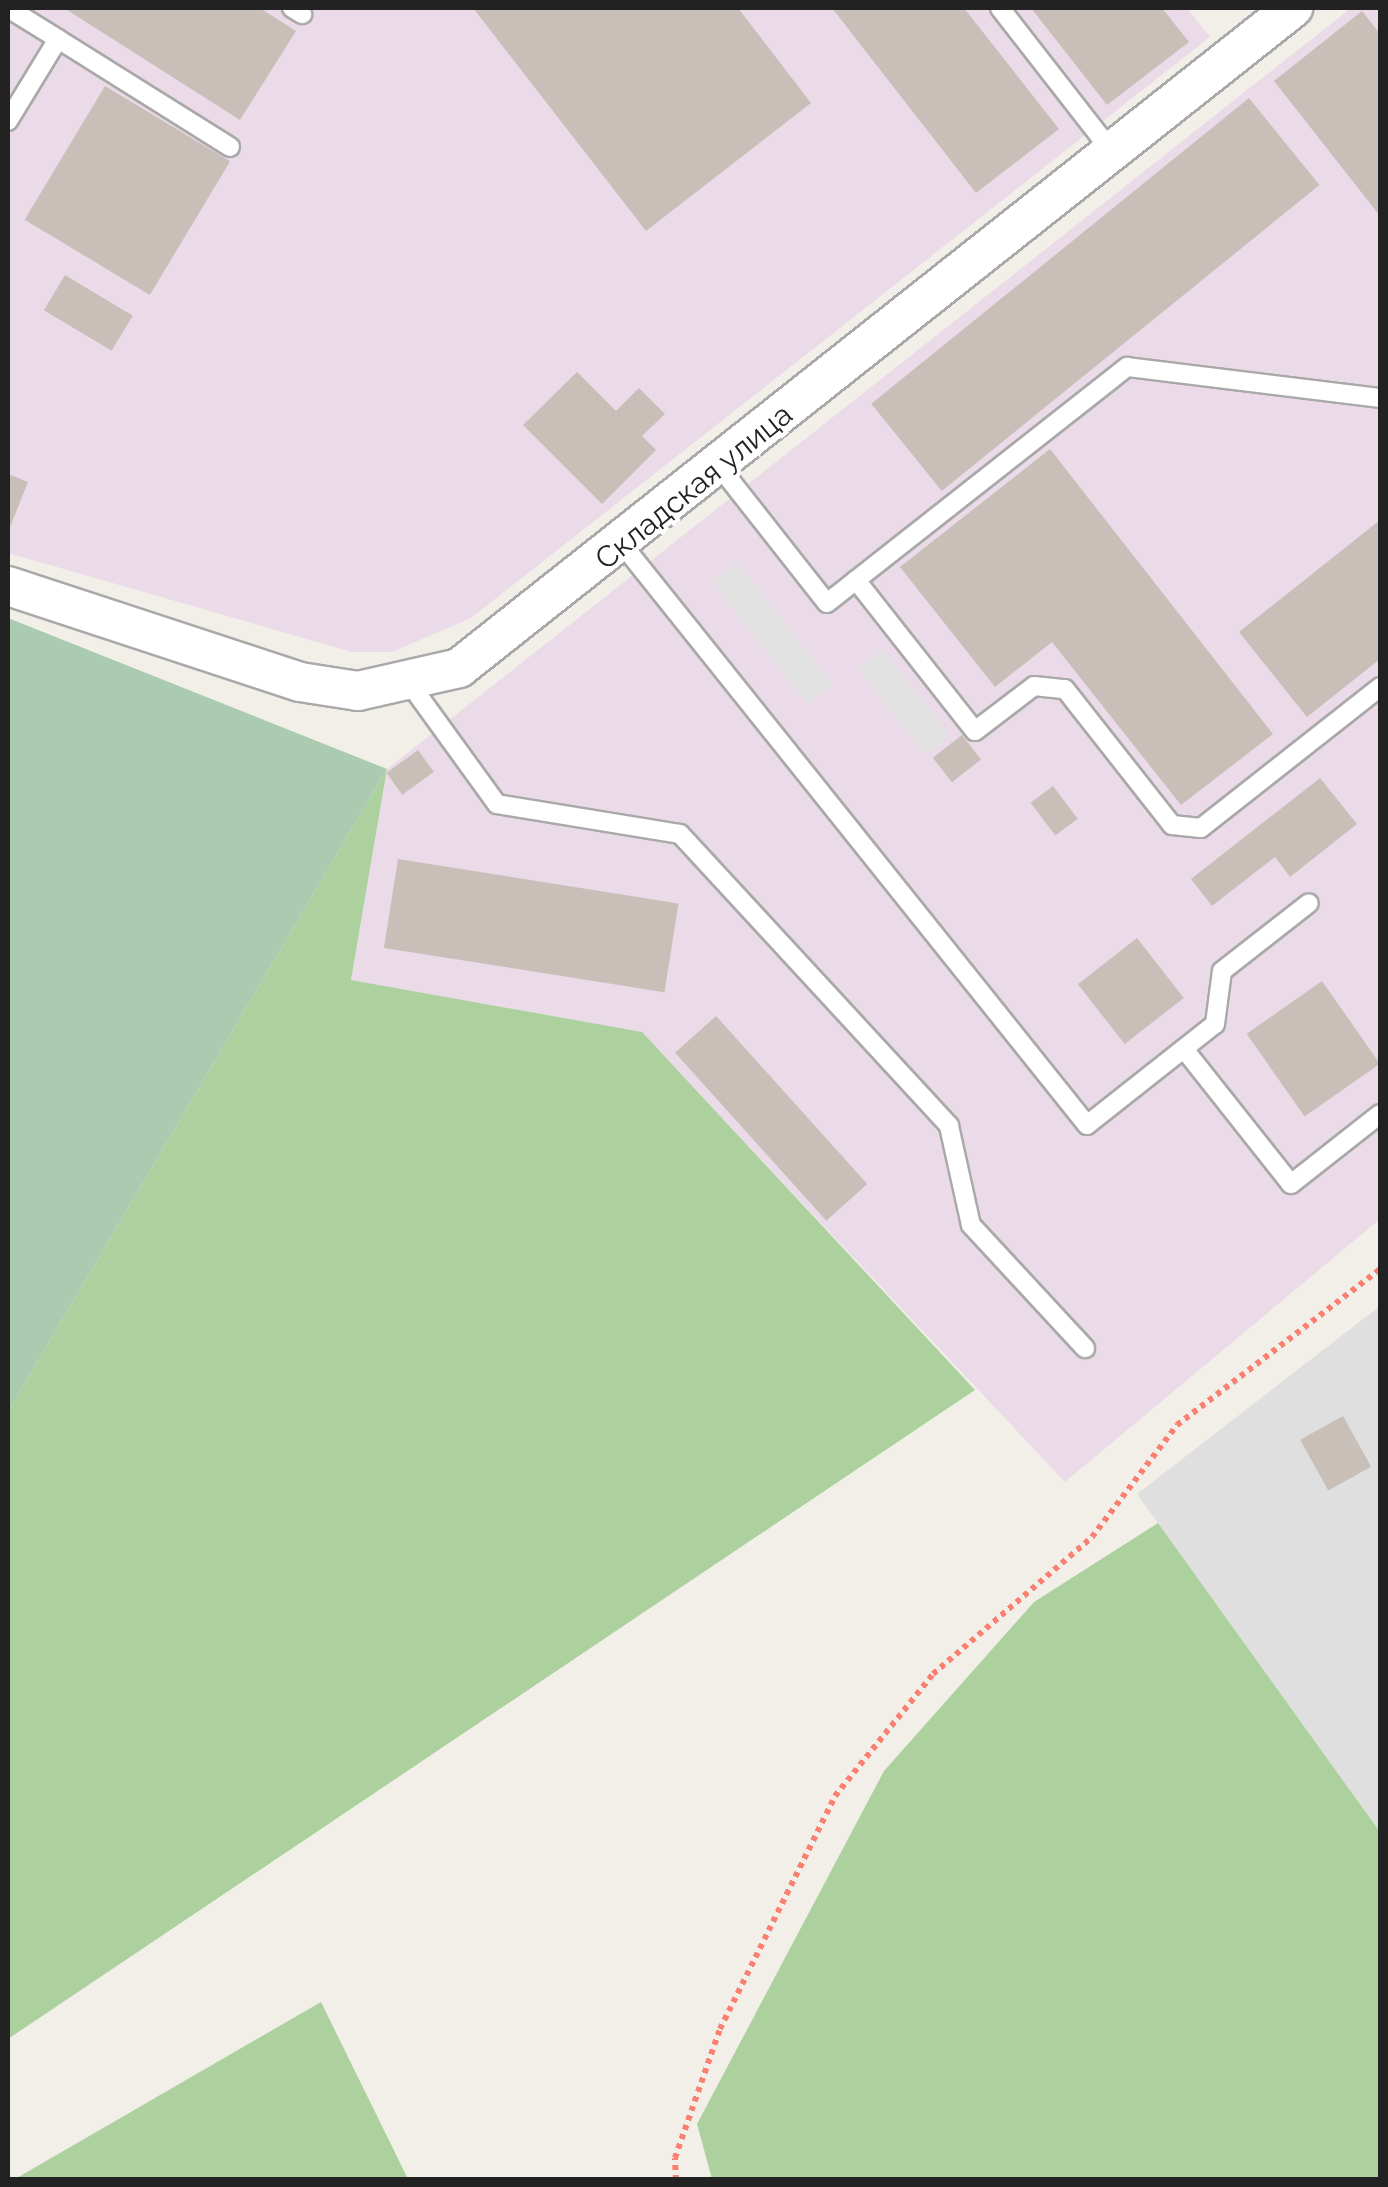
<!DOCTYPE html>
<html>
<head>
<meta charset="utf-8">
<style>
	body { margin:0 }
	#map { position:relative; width:1388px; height:2187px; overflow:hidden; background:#f2efe9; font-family:Raleway,sans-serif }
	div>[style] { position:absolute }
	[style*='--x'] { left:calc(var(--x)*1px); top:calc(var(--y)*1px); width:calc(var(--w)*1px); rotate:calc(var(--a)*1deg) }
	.residential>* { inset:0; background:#e0dfdf }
	.industrial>* { inset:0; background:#ebdbe8 }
	.forest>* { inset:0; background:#add19e }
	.cemetery>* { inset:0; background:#aacbaf }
	.parking>* { inset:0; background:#e2e2e2; transform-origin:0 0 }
	.building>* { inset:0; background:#c7bfb8; transform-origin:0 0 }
	.path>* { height:6px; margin-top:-3px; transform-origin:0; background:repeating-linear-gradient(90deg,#fa8072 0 5px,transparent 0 10px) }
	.roads { filter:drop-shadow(2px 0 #a9a9a9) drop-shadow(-2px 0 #a9a9a9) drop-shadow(0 2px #a9a9a9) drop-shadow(0 -2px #a9a9a9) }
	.lane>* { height:18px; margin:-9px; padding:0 9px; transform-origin:9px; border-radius:9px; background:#fff }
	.street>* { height:38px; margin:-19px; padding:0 19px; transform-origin:19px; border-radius:19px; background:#fff }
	span { translate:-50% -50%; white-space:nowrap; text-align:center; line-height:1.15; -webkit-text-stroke:8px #fff; paint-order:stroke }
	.street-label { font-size:30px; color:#222 }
	.frame { position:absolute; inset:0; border:10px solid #222; pointer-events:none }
</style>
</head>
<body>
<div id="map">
	<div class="residential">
		<i style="clip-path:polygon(1380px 1306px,1380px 1832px,1137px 1494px)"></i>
	</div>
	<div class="industrial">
		<i style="clip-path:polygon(8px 8px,1187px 8px,1210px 37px,471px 618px,392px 652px,352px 652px,8px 553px)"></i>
		<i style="clip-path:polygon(1351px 8px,1380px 8px,1380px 1219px,1065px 1482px,642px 1033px,351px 980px,387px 769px)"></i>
	</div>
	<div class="forest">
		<i style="clip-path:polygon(387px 769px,351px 980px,642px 1032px,975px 1390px,8px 2039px,8px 1412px)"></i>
		<i style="clip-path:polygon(1158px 1523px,1380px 1832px,1380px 2179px,712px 2179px,697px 2124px,884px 1771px,1034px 1602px)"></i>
		<i style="clip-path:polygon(321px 2002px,408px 2179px,15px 2179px)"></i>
	</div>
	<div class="cemetery">
		<i style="clip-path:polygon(8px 618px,387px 769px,8px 1412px)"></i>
	</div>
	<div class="parking">
		<i style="left:737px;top:562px;width:156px;height:32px;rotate:52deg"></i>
		<i style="left:882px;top:649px;width:110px;height:31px;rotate:52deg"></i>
	</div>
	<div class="building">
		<i style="clip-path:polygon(64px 8px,260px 8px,296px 31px,240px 120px)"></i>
		<i style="clip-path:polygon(473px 8px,738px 8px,811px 103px,646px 231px)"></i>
		<i style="clip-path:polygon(832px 8px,964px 8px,1059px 129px,976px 193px)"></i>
		<i style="clip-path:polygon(1031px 8px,1162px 8px,1189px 42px,1107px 105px)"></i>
		<i style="clip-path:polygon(1362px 11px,1380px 34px,1380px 216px,1274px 81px)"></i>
		<i style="left:105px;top:86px;width:146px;height:156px;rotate:31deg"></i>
		<i style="left:1249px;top:98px;width:112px;height:486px;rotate:51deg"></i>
		<i style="left:65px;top:275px;width:79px;height:41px;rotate:31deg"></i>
		<i style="clip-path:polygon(577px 372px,616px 411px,639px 388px,665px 414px,642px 436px,656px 450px,602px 504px,523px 425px)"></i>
		<i style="clip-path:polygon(1050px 449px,1273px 734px,1181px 805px,1052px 642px,995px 687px,900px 567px)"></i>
		<i style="clip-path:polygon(8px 474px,28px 482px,8px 532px)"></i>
		<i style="clip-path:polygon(1380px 520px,1380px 659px,1307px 717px,1239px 632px)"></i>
		<i style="left:962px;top:735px;width:31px;height:37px;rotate:52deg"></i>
		<i style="left:418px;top:750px;width:27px;height:39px;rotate:54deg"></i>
		<i style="clip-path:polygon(1320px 778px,1357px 824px,1290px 877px,1275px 857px,1212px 906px,1191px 879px)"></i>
		<i style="left:1053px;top:786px;width:41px;height:28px;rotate:53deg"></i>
		<i style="left:398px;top:859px;width:284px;height:90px;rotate:9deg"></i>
		<i style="left:1137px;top:938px;width:76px;height:75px;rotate:52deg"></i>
		<i style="left:1322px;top:981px;width:101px;height:92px;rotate:55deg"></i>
		<i style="left:716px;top:1016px;width:226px;height:55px;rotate:48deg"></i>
		<i style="left:1343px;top:1416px;width:58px;height:49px;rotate:61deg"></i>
	</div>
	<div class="path">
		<i style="--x:676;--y:2180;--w:22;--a:-93"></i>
		<i style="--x:675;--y:2158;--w:137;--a:-70.8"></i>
		<i style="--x:720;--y:2029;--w:260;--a:-63.7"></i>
		<i style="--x:835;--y:1796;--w:156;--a:-51.2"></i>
		<i style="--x:933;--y:1674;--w:210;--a:-40.7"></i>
		<i style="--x:1092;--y:1537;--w:141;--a:-52.8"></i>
		<i style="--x:1177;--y:1425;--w:256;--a:-37.5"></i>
	</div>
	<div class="roads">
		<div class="lane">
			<i style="--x:8;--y:8;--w:59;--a:31.8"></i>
			<i style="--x:58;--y:39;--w:96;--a:121.4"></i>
			<i style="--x:292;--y:8;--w:12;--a:31"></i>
			<i style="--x:1000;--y:8;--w:182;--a:52.1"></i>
			<i style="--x:58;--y:39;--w:203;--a:32.1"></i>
			<i style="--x:719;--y:466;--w:174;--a:51.8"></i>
			<i style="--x:827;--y:603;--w:382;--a:-38.2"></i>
			<i style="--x:1127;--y:367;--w:255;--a:7"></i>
			<i style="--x:622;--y:544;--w:744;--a:51.33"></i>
			<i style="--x:1087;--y:1125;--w:163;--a:-38.3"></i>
			<i style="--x:1215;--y:1024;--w:53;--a:-82.5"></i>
			<i style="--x:1222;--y:971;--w:110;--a:-38"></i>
			<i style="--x:856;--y:580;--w:192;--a:51.8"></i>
			<i style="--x:975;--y:731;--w:74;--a:-37.3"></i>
			<i style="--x:1034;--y:686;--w:31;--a:6"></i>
			<i style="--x:1065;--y:689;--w:173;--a:51.8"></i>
			<i style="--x:1172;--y:825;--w:29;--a:6"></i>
			<i style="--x:1201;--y:828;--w:228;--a:-38.2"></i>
			<i style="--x:410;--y:684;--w:148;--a:54.1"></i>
			<i style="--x:497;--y:804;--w:185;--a:9.3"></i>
			<i style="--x:680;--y:834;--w:397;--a:47.3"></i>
			<i style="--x:949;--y:1126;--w:101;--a:77.5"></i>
			<i style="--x:971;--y:1225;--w:168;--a:47.2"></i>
			<i style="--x:1184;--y:1049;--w:172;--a:51.6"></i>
			<i style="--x:1291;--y:1184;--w:113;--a:-38.2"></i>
		</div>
		<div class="street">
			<i style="--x:8;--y:586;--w:307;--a:18.2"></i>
			<i style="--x:300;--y:682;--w:59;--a:8.8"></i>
			<i style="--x:358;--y:691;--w:104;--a:-12.8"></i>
			<i style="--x:459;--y:668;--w:1064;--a:-38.36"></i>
		</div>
	</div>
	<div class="street-label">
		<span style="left:694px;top:487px;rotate:-39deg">Складская улица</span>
	</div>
	<div class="frame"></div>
</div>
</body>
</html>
